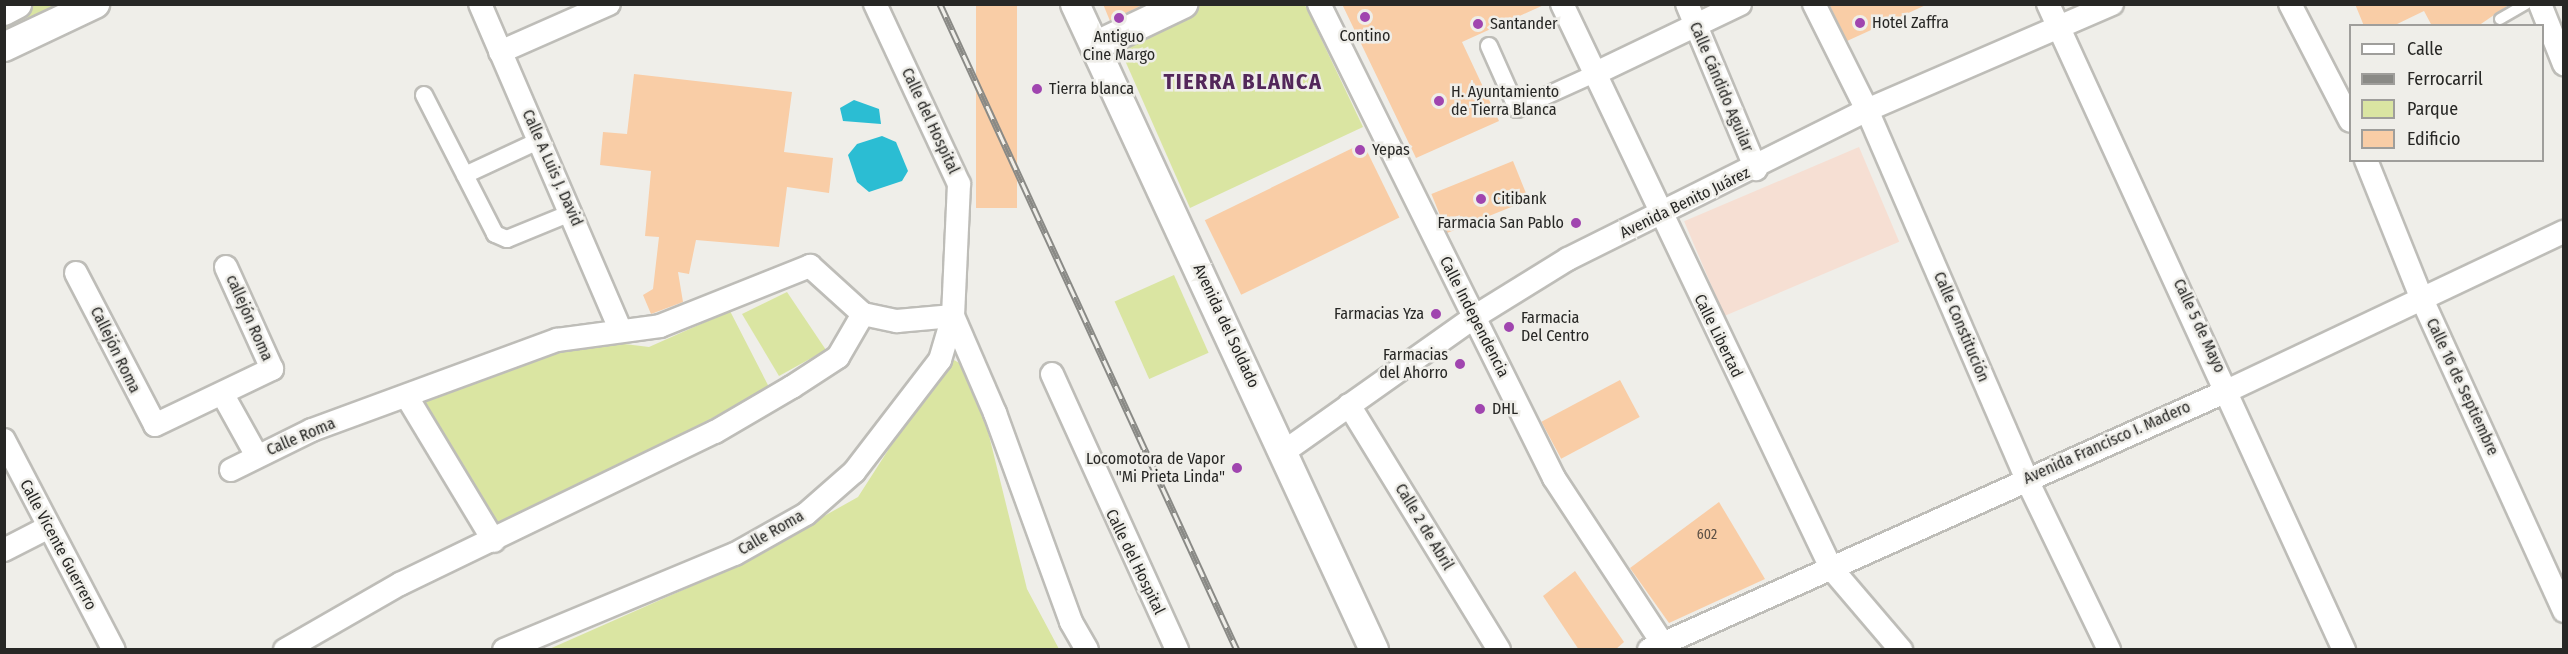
<!DOCTYPE html>
<html>
<head>
<meta charset="utf-8">
<style>
	body { margin:0 }
	#map { position:relative; width:2568px; height:654px; overflow:hidden; background:#efeee9; font-family:"Fira Sans Condensed",sans-serif }
	div>[style] { position:absolute }
	[style*='--x'] { left:calc(var(--x)*1px); top:calc(var(--y)*1px); width:calc(var(--w)*1px); rotate:calc(var(--a)*1deg) }
	.commercial>* { inset:0; background:#f6dfd3; transform-origin:0 0 }
	.green>* { inset:0; background:#dae5a2; transform-origin:0 0 }
	.water>* { inset:0; background:#2bbdd3 }
	.building>* { inset:0; background:#f9cda6; transform-origin:0 0 }
	.roads { filter:drop-shadow(2px 0 #bebdb8) drop-shadow(-2px 0 #bebdb8) drop-shadow(0 2px #bebdb8) drop-shadow(0 -2px #bebdb8) }
	.service>* { height:10px; margin:-5px; padding:0 5px; transform-origin:5px; border-radius:5px; background:#fff }
	.pedestrian>* { height:16px; margin:-8px; padding:0 8px; transform-origin:8px; border-radius:8px; background:#fff }
	.minor>* { height:22px; margin:-11px; padding:0 11px; transform-origin:11px; border-radius:11px; background:#fff }
	.tertiary>* { height:28px; margin:-14px; padding:0 14px; transform-origin:14px; border-radius:14px; background:#fff }
	.rail>* { height:7px; margin-top:-3.5px; transform-origin:0; background:repeating-linear-gradient(90deg,#efeee9 0 14px,#8a8a86 0 28px); box-sizing:border-box; border-block:2px solid #8a8a86 }
	.dots>* { width:16px; height:16px; translate:-50% -50%; box-sizing:border-box; border:3px solid #efeee9; border-radius:50% }
	span { translate:-50% -50%; white-space:nowrap; text-align:center; line-height:1.15; -webkit-text-stroke:5px #efeee9; paint-order:stroke }
	.number-label { font-size:14px; color:#5c5045 }
	.number-label span { -webkit-text-stroke-width:0 }
	.poi-label { font-size:16px; color:#272725 }
	.left { translate:0 -50%; text-align:left }
	.right { translate:-100% -50%; text-align:right }
	.street-label { font-size:16px; color:#272725 }
	.district-label { font-size:22px; color:#53275a; font-weight:700; letter-spacing:1.5px }
	.frame { position:absolute; inset:0; border:6px solid #272725; pointer-events:none }
	.legend { position:absolute; left:2349px; top:24px; width:195px; height:138px; box-sizing:border-box; background:#efeee9; border:2px solid #9f9e9b; margin:0; padding:8px 10px; list-style:none; font-size:18px; color:#272725 }
	.legend li { display:flex; align-items:center; gap:12px; height:30px }
	.legend b { width:30px; border:2px solid #9f9e9b }
</style>
</head>
<body>
<div id="map">
	<div class="commercial">
		<i style="left:1859px;top:147px;width:103px;height:190px;rotate:67deg"></i>
	</div>
	<div class="green">
		<i style="clip-path:polygon(28px 5px,58px 5px,5px 30px,4px 16px)"></i>
		<i style="clip-path:polygon(1193px 5px,1305px 5px,1363px 127px,1190px 208px,1116px 40px)"></i>
		<i style="left:1174px;top:275px;width:85px;height:65px;rotate:66deg"></i>
		<i style="clip-path:polygon(787px 292px,826px 350px,779px 376px,742px 314px)"></i>
		<i style="clip-path:polygon(730px 311px,770px 389px,492px 529px,423px 402px,576px 338px,649px 347px)"></i>
		<i style="clip-path:polygon(954px 360px,968px 368px,980px 399px,1027px 589px,1059px 649px,547px 650px,728px 570px,858px 497px,937px 374px)"></i>
	</div>
	<div class="water">
		<i style="clip-path:polygon(854px 100px,879px 109px,881px 124px,843px 121px,840px 108px)"></i>
		<i style="clip-path:polygon(882px 136px,896px 142px,908px 171px,902px 181px,869px 192px,857px 182px,848px 155px,857px 144px)"></i>
	</div>
	<div class="building">
		<i style="left:976px;top:4px;width:41px;height:204px"></i>
		<i style="clip-path:polygon(1103px 4px,1144px 4px,1110px 21px)"></i>
		<i style="clip-path:polygon(1342px 4px,1546px 4px,1462px 42px,1499px 121px,1416px 158px)"></i>
		<i style="clip-path:polygon(1829px 4px,1928px 4px,1847px 41px)"></i>
		<i style="clip-path:polygon(2355px 4px,2510px 4px,2478px 26px,2432px 26px,2424px 11px,2393px 26px,2364px 26px)"></i>
		<i style="clip-path:polygon(634px 74px,792px 92px,784px 152px,833px 158px,829px 193px,787px 187px,779px 247px,696px 240px,689px 274px,678px 272px,683px 302px,651px 314px,643px 295px,653px 289px,659px 237px,645px 236px,651px 171px,600px 165px,603px 132px,627px 134px)"></i>
		<i style="left:1363px;top:143px;width:83px;height:176px;rotate:64deg"></i>
		<i style="left:1513px;top:161px;width:42px;height:88px;rotate:68deg"></i>
		<i style="left:1620px;top:380px;width:42px;height:89px;rotate:62deg"></i>
		<i style="clip-path:polygon(1719px 502px,1765px 579px,1669px 623px,1630px 568px)"></i>
		<i style="clip-path:polygon(1575px 571px,1624px 642px,1615px 650px,1579px 650px,1543px 596px)"></i>
	</div>
	<div class="roads">
		<div class="service">
			<i style="--x:2500;--y:19;--w:30;--a:-30"></i>
		</div>
		<div class="pedestrian">
			<i style="--x:1489;--y:46;--w:69;--a:66"></i>
			<i style="--x:1517;--y:109;--w:85;--a:-24.4"></i>
			<i style="--x:424;--y:95;--w:156;--a:62.9"></i>
			<i style="--x:495;--y:234;--w:13;--a:23"></i>
			<i style="--x:507;--y:239;--w:71;--a:-22.2"></i>
			<i style="--x:465;--y:175;--w:83;--a:-25"></i>
		</div>
		<div class="minor">
			<i style="--x:480;--y:4;--w:356;--a:66.7"></i>
			<i style="--x:1319;--y:4;--w:529;--a:63.63"></i>
			<i style="--x:1554;--y:478;--w:206;--a:56.7"></i>
			<i style="--x:1562;--y:4;--w:625;--a:64.5"></i>
			<i style="--x:1831;--y:568;--w:108;--a:49.5"></i>
			<i style="--x:1687;--y:4;--w:179;--a:67.3"></i>
			<i style="--x:1814;--y:4;--w:119;--a:63.4"></i>
			<i style="--x:1867;--y:110;--w:401;--a:66.6"></i>
			<i style="--x:2026;--y:478;--w:191;--a:64.2"></i>
			<i style="--x:2048;--y:4;--w:711;--a:65.38"></i>
			<i style="--x:2290;--y:4;--w:131;--a:62.7"></i>
			<i style="--x:2540;--y:4;--w:65;--a:68.2"></i>
			<i style="--x:500;--y:52;--w:119;--a:-23.8"></i>
			<i style="--x:1594;--y:74;--w:162;--a:-25.6"></i>
			<i style="--x:2366;--y:160;--w:148;--a:68.1"></i>
			<i style="--x:2421;--y:297;--w:345;--a:65.5"></i>
			<i style="--x:76;--y:273;--w:171;--a:62.5"></i>
			<i style="--x:155;--y:425;--w:130;--a:-25.6"></i>
			<i style="--x:272;--y:369;--w:112;--a:-114.3"></i>
			<i style="--x:953;--y:316;--w:106;--a:66.6"></i>
			<i style="--x:995;--y:413;--w:222;--a:70"></i>
			<i style="--x:1071;--y:622;--w:32;--a:60"></i>
			<i style="--x:1052;--y:374;--w:303;--a:65.6"></i>
			<i style="--x:223;--y:395;--w:70;--a:60.9"></i>
			<i style="--x:407;--y:397;--w:168;--a:58.9"></i>
			<i style="--x:1349;--y:405;--w:287;--a:58.5"></i>
			<i style="--x:4;--y:440;--w:237;--a:62.4"></i>
			<i style="--x:1285;--y:451;--w:232;--a:-35.3"></i>
			<i style="--x:1474;--y:317;--w:110;--a:-31.7"></i>
			<i style="--x:1568;--y:259;--w:334;--a:-26.5"></i>
			<i style="--x:1867;--y:110;--w:267;--a:-23.4"></i>
			<i style="--x:231;--y:470;--w:90;--a:-26.3"></i>
			<i style="--x:312;--y:430;--w:261;--a:-20.2"></i>
			<i style="--x:557;--y:340;--w:104;--a:-7.7"></i>
			<i style="--x:660;--y:326;--w:162;--a:-21.8"></i>
			<i style="--x:810;--y:266;--w:72;--a:42.2"></i>
			<i style="--x:863;--y:314;--w:35;--a:12"></i>
			<i style="--x:897;--y:321;--w:56;--a:-5.1"></i>
			<i style="--x:4;--y:550;--w:48;--a:-27.1"></i>
			<i style="--x:285;--y:650;--w:133;--a:-29.9"></i>
			<i style="--x:400;--y:584;--w:350;--a:-25.8"></i>
			<i style="--x:715;--y:432;--w:89;--a:-30.3"></i>
			<i style="--x:792;--y:387;--w:55;--a:-33.1"></i>
			<i style="--x:838;--y:357;--w:50;--a:-59.8"></i>
			<i style="--x:504;--y:650;--w:250;--a:-22.6"></i>
			<i style="--x:735;--y:554;--w:81;--a:-29.4"></i>
			<i style="--x:806;--y:514;--w:64;--a:-41.2"></i>
			<i style="--x:854;--y:472;--w:141;--a:-52.5"></i>
			<i style="--x:940;--y:360;--w:46;--a:-73.5"></i>
			<i style="--x:953;--y:316;--w:132;--a:-87.4"></i>
			<i style="--x:959;--y:184;--w:199;--a:-115"></i>
			<i style="--x:1649;--y:650;--w:636;--a:-24.15"></i>
			<i style="--x:2229;--y:390;--w:370;--a:-25.3"></i>
		</div>
		<div class="tertiary">
			<i style="--x:1075;--y:4;--w:712;--a:65.16"></i>
			<i style="--x:4;--y:11;--w:15;--a:-28"></i>
			<i style="--x:1095;--y:46;--w:98;--a:-25.5"></i>
			<i style="--x:4;--y:47;--w:101;--a:-25.3"></i>
		</div>
	</div>
	<div class="rail">
		<i style="--x:940;--y:4;--w:711;--a:65.31"></i>
	</div>
	<div class="dots">
		<i style="left:1365px;top:17px;background:#a045af"></i>
		<i style="left:1119px;top:18px;background:#a045af"></i>
		<i style="left:1860px;top:23px;background:#a045af"></i>
		<i style="left:1478px;top:24px;background:#a045af"></i>
		<i style="left:1037px;top:89px;background:#a045af"></i>
		<i style="left:1439px;top:101px;background:#a045af"></i>
		<i style="left:1360px;top:150px;background:#a045af"></i>
		<i style="left:1481px;top:199px;background:#a045af"></i>
		<i style="left:1576px;top:223px;background:#a045af"></i>
		<i style="left:1436px;top:314px;background:#a045af"></i>
		<i style="left:1509px;top:327px;background:#a045af"></i>
		<i style="left:1460px;top:364px;background:#a045af"></i>
		<i style="left:1480px;top:409px;background:#a045af"></i>
		<i style="left:1237px;top:468px;background:#a045af"></i>
	</div>
	<div class="number-label">
		<span style="left:1707px;top:535px">602</span>
	</div>
	<div class="poi-label">
		<span class="left" style="left:1872px;top:23px">Hotel Zaffra</span>
		<span class="left" style="left:1490px;top:24px">Santander</span>
		<span style="left:1365px;top:36px">Contino</span>
		<span style="left:1119px;top:46px">Antiguo<br>Cine Margo</span>
		<span class="left" style="left:1049px;top:89px">Tierra blanca</span>
		<span class="left" style="left:1451px;top:101px">H. Ayuntamiento<br>de Tierra Blanca</span>
		<span class="left" style="left:1372px;top:150px">Yepas</span>
		<span class="left" style="left:1493px;top:199px">Citibank</span>
		<span class="right" style="left:1564px;top:223px">Farmacia San Pablo</span>
		<span class="right" style="left:1424px;top:314px">Farmacias Yza</span>
		<span class="left" style="left:1521px;top:327px">Farmacia<br>Del Centro</span>
		<span class="right" style="left:1448px;top:364px">Farmacias<br>del Ahorro</span>
		<span class="left" style="left:1492px;top:409px">DHL</span>
		<span class="right" style="left:1225px;top:468px">Locomotora de Vapor<br>"Mi Prieta Linda"</span>
	</div>
	<div class="street-label">
		<span style="left:1721px;top:87px;rotate:67deg">Calle Cándido Aguilar</span>
		<span style="left:930px;top:121px;rotate:65deg">Calle del Hospital</span>
		<span style="left:552px;top:168px;rotate:66deg">Calle A Luis J. David</span>
		<span style="left:1685px;top:203px;rotate:-26deg">Avenida Benito Juárez</span>
		<span style="left:1474px;top:317px;rotate:63deg">Calle Independencia</span>
		<span style="left:249px;top:318px;rotate:66deg">callejón Roma</span>
		<span style="left:1226px;top:326px;rotate:65deg">Avenida del Soldado</span>
		<span style="left:2199px;top:326px;rotate:65deg">Calle 5 de Mayo</span>
		<span style="left:1961px;top:327px;rotate:67deg">Calle Constitución</span>
		<span style="left:1718px;top:336px;rotate:64deg">Calle Libertad</span>
		<span style="left:115px;top:350px;rotate:64deg">Callejón Roma</span>
		<span style="left:2462px;top:387px;rotate:65deg">Calle 16 de Septiembre</span>
		<span style="left:301px;top:437px;rotate:-23deg">Calle Roma</span>
		<span style="left:2107px;top:443px;rotate:-24deg">Avenida Francisco I. Madero</span>
		<span style="left:1424px;top:527px;rotate:59deg">Calle 2 de Abril</span>
		<span style="left:771px;top:533px;rotate:-30deg">Calle Roma</span>
		<span style="left:58px;top:545px;rotate:62deg">Calle Vicente Guerrero</span>
		<span style="left:1135px;top:562px;rotate:64deg">Calle del Hospital</span>
	</div>
	<div class="district-label">
		<span style="left:1243px;top:82px">TIERRA BLANCA</span>
	</div>
	<div class="frame"></div>
	<ul class="legend">
	<li><b style="height:8px;background:#fff"></b>Calle</li>
	<li><b style="height:8px;background:#8a8a86"></b>Ferrocarril</li>
	<li><b style="height:16px;background:#dae5a2"></b>Parque</li>
	<li><b style="height:16px;background:#f9cda6"></b>Edificio</li>
	</ul>
</div>
</body>
</html>
